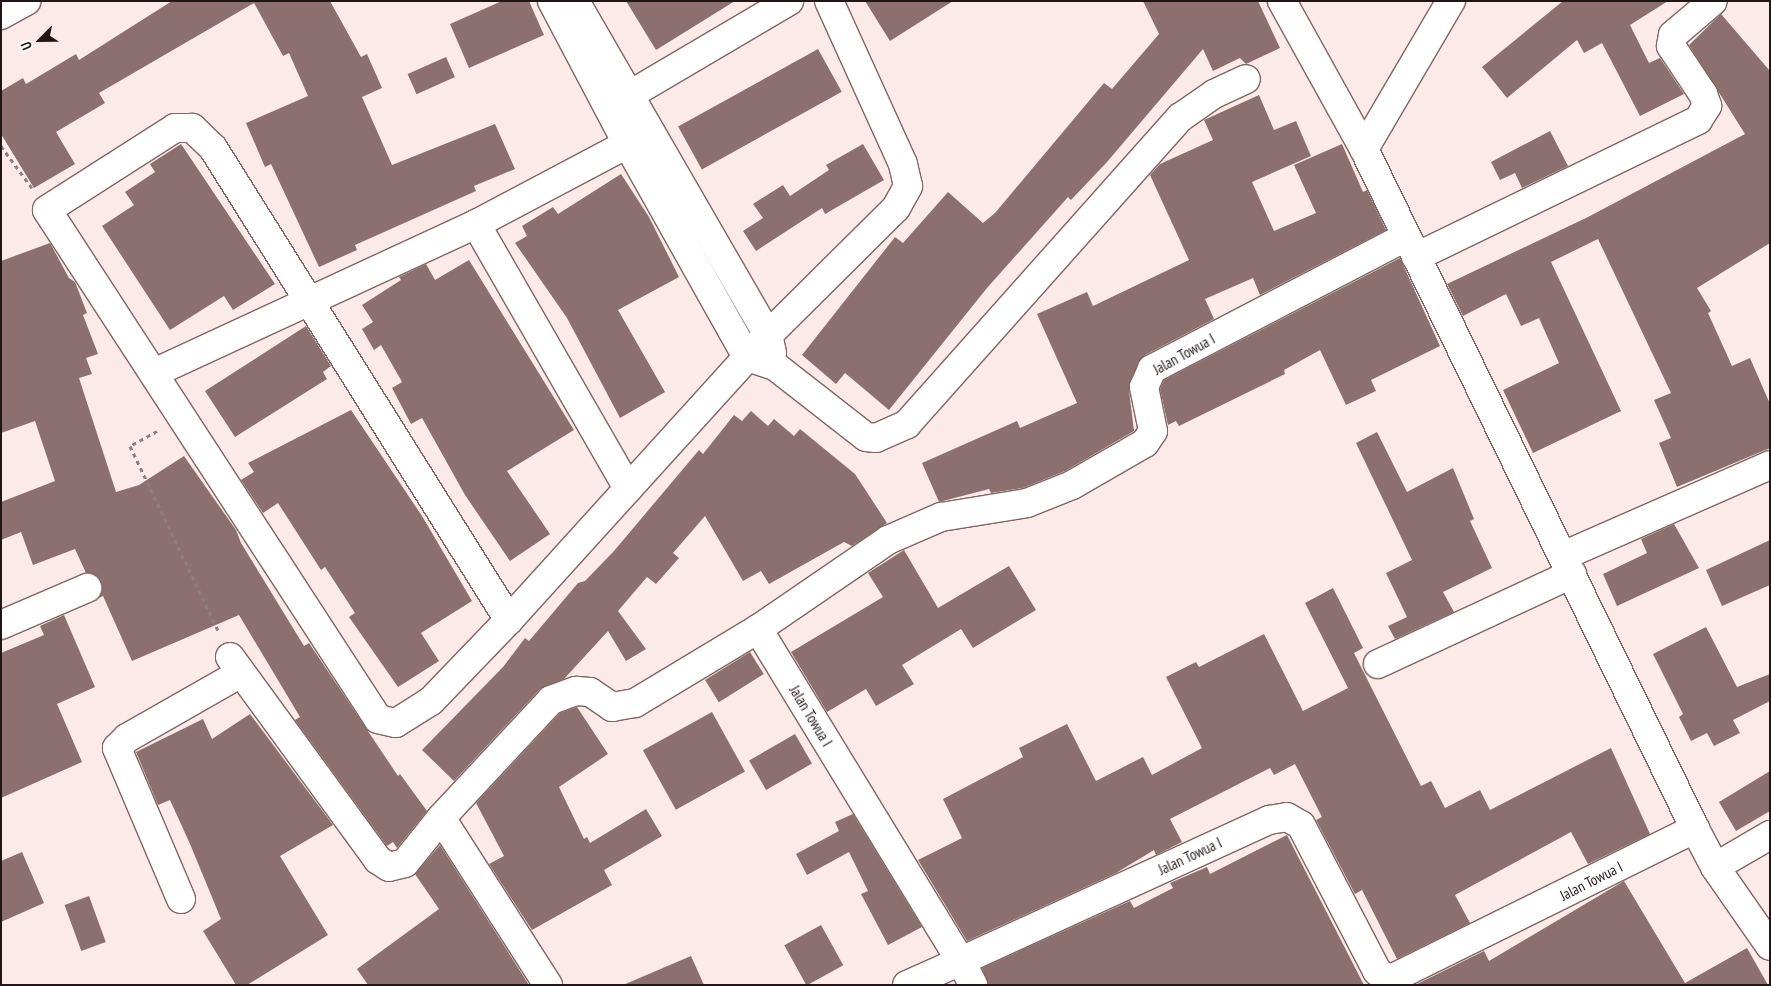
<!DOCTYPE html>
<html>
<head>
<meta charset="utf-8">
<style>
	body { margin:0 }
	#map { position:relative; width:1771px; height:986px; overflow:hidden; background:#fceae9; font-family:"PT Sans Narrow",sans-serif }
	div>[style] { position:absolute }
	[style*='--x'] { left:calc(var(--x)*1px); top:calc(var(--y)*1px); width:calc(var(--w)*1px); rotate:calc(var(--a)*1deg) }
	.building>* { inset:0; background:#8b706f; transform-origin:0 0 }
	.path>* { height:3px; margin-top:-1.5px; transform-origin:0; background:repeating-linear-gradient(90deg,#8d7f7e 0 4px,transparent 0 8px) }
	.roads { filter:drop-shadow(1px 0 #806564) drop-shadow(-1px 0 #806564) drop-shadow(0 1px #806564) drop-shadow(0 -1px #806564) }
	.street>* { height:28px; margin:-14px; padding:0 14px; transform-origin:14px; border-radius:14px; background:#fff }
	.secondary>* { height:28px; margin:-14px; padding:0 14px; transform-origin:14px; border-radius:14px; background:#fff }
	span { translate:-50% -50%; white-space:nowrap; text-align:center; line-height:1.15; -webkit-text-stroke:5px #fff; paint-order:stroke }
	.street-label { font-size:15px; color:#211616 }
	.frame { position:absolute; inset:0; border:2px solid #211616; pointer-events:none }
	.north { position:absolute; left:15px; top:15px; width:50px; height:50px; -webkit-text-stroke:4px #fff; paint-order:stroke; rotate:247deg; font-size:14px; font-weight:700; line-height:20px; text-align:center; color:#211616 }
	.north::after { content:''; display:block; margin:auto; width:18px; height:22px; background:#211616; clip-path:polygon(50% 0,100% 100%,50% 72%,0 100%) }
</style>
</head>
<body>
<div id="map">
	<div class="building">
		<i style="clip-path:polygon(172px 1px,330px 1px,361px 57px,367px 54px,382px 88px,362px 97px,392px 165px,495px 124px,515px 169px,474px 186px,476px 191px,355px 245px,357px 250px,319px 267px,271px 164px,265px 167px,246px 123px,308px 96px,289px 53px,283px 56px,254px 3px,99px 93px,105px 103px,56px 132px,75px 164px,34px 188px,1px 134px,1px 91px,23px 78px,26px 84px,76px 54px,79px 60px)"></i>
		<i style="clip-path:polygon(502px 1px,529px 1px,544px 35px,469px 68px,450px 24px)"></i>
		<i style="clip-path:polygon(626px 1px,735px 1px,656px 50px)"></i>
		<i style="clip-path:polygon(865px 1px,953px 1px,890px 41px)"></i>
		<i style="clip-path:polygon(1143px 1px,1258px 1px,1280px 48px,1246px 64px,1240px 58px,1213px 71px,1203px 49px,1107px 162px,1071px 200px,1068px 197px,987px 288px,889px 410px,845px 373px,836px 384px,802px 355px,895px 237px,903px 243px,948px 192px,983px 223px,995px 213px,1104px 83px,1112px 89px,1159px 34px)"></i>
		<i style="clip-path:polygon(1563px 1px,1668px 1px,1630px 25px,1649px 63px,1660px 58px,1684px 94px,1640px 116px,1602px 43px,1584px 53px,1577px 40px,1507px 98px,1482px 67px)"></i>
		<i style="clip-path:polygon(1721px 14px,1770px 71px,1770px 243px,1697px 288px,1711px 311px,1708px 313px,1732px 366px,1750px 358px,1770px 404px,1770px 448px,1677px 487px,1659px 443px,1671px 438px,1654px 400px,1671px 393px,1598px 239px,1551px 262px,1621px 411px,1533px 453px,1503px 390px,1559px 363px,1539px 318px,1521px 326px,1506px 294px,1463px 316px,1447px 284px,1588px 217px,1745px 134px,1689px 45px)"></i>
		<i style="left:818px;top:49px;width:49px;height:160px;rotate:61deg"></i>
		<i style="left:446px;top:57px;width:22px;height:42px;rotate:66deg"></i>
		<i style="clip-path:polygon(1259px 95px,1274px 130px,1296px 121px,1311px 156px,1252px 182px,1274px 231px,1316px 213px,1294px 165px,1342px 144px,1363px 192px,1367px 190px,1386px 230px,1260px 295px,1253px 278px,1205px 299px,1214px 319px,1145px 355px,1138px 363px,1129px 390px,1134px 431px,1065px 471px,1023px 488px,991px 493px,989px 489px,939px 502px,922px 463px,1017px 421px,1020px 428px,1077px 403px,1037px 314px,1087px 292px,1093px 306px,1189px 260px,1150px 175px,1160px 164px,1213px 140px,1204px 120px)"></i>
		<i style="clip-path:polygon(1550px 131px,1568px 166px,1522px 188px,1515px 173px,1500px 180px,1491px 162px)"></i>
		<i style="clip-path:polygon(181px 144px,275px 284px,233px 310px,224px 296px,170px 330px,102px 226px,134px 205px,125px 192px,155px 172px,150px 164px)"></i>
		<i style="clip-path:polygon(863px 144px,884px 180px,825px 214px,822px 208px,756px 251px,743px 231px,763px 218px,753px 204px,783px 185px,790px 196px,829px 170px,826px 165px)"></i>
		<i style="clip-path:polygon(621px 174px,649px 217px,679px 277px,618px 310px,665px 392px,620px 418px,567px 318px,515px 243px,527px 236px,522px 226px,553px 207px,558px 214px)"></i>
		<i style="clip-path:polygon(50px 243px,69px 278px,75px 282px,87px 313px,83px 315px,98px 354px,86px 358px,92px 374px,79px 378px,116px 492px,139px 485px,184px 456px,236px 530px,241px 543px,304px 646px,309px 643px,398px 776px,400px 774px,427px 811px,397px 848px,393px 842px,387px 846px,295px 720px,300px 717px,239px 615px,132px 661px,103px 596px,99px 598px,101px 581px,86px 573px,75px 549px,33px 565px,21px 532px,1px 540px,1px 502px,55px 481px,35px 421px,1px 433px,1px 261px)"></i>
		<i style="clip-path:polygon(1400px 258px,1440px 346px,1371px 380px,1376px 391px,1346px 405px,1320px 350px,1284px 370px,1285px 374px,1179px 426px,1176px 421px,1168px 425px,1160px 389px,1164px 380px)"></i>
		<i style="clip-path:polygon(469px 260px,574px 430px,507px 471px,550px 534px,510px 561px,465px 495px,422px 418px,411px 424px,392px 388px,402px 382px,381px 345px,374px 350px,362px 329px,373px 322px,362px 305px,401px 280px,399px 277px,426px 264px,435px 280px)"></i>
		<i style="clip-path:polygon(306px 326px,331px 366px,323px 372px,327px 379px,235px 437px,205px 391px)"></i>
		<i style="clip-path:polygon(351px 410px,422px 516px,472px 601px,421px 633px,439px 661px,398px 687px,349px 617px,355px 613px,325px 567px,321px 570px,278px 503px,263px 513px,241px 480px,254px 472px,248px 463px)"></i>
		<i style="clip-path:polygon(751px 411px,768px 426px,774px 419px,794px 436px,800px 429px,855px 474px,887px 523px,852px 546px,844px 542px,769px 584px,761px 571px,743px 581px,705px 516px,673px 553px,679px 558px,656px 584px,647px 577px,618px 611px,646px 649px,626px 661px,608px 631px,564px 679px,540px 689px,454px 781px,422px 750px,503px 667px,525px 638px,529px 641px,578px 583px,585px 581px,614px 551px,699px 450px,703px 454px,734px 415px,742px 421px)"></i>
		<i style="clip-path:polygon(1377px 432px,1407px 492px,1453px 468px,1474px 519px,1470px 521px,1492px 568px,1443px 592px,1454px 612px,1395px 639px,1388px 626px,1407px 617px,1386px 573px,1412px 560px,1356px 443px)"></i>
		<i style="clip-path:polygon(1674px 524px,1699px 568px,1617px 606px,1603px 574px,1647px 553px,1641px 539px)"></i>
		<i style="clip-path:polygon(1770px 540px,1770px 585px,1722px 606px,1706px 570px)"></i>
		<i style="clip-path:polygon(904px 550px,938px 608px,1009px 566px,1036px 610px,973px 648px,961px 629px,902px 665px,914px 684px,876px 706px,866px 689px,827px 712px,791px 652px,883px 597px,868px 573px)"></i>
		<i style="clip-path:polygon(1333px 588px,1363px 648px,1354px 653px,1421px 786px,1431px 781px,1445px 808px,1480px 790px,1490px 810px,1611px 748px,1650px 834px,1588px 864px,1571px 832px,1455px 895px,1470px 923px,1397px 959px,1362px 890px,1355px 894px,1316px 820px,1322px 817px,1295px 764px,1274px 775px,1270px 768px,1170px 819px,1182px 842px,1156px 855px,1154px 850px,1116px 873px,967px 941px,918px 860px,962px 838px,943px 799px,1023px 757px,1019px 748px,1067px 724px,1096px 781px,1143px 757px,1152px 775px,1202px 748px,1166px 677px,1196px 662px,1199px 667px,1264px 634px,1303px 711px,1348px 688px,1305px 603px)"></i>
		<i style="clip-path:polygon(64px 615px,95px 687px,57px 704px,82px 762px,1px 798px,1px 653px,44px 635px,40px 626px)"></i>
		<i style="clip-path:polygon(1706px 627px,1737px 687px,1770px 674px,1770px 701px,1733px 720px,1740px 733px,1714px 746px,1707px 733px,1691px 741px,1679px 717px,1683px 714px,1653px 654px)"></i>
		<i style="left:750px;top:652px;width:26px;height:53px;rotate:58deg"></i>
		<i style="clip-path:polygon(577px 707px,608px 754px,559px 787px,584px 839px,587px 837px,590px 843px,646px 809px,662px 836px,604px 870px,612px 885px,532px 930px,489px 864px,504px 856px,476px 803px,560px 713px)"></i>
		<i style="left:712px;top:712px;width:68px;height:79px;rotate:61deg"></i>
		<i style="clip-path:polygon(250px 714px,333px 825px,280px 856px,328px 935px,247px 985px,236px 985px,203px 931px,221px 919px,190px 844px,170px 800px,158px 805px,136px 752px,203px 719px,212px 739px)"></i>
		<i style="left:795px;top:734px;width:34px;height:53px;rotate:60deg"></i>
		<i style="clip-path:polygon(1770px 771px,1770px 811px,1736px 831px,1719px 802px)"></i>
		<i style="clip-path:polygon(853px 814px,922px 927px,888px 945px,861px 894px,868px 891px,849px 852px,807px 875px,796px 854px,839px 831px,835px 822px)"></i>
		<i style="clip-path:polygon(1287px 835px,1364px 985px,988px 985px,982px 968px,1130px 901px,1134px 908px,1173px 888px,1170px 883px,1207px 867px,1210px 874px)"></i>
		<i style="clip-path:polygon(440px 845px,529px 985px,368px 985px,357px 969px,439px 909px,415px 874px)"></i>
		<i style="clip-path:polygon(22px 852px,44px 903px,1px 922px,1px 861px)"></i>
		<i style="clip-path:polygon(1624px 881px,1685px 983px,1747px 948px,1768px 985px,1415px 985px,1484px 951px,1489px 961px)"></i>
		<i style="left:89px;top:896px;width:49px;height:26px;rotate:70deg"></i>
		<i style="left:821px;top:925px;width:46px;height:42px;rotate:61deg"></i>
		<i style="clip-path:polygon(691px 956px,704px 985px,623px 985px)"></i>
	</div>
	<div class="path">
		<i style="--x:1;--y:146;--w:52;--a:53.6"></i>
		<i style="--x:157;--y:431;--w:31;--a:151"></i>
		<i style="--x:130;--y:446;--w:207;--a:64.5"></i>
	</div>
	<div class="roads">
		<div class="street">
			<i style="--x:552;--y:1;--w:163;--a:62.2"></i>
			<i style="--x:628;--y:145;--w:243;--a:60.7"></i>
			<i style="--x:747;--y:357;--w:29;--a:18"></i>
			<i style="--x:775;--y:366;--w:115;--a:38"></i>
			<i style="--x:866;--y:437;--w:10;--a:6"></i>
			<i style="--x:876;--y:438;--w:34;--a:-24"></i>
			<i style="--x:907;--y:424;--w:411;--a:-48.3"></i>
			<i style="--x:1181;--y:117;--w:40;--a:-34.9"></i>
			<i style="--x:1214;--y:94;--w:35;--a:-25"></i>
			<i style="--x:575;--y:1;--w:386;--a:60"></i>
			<i style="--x:768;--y:335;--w:18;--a:77"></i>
			<i style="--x:1282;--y:1;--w:169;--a:61"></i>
			<i style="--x:1364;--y:149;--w:756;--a:64.04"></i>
			<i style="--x:1695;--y:829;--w:43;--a:62.2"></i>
			<i style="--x:1715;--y:867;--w:96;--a:55.2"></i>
			<i style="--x:616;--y:103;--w:201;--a:-30.5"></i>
			<i style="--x:1364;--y:149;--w:172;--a:-59.6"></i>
			<i style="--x:476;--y:224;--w:305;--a:60.1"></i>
			<i style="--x:1416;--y:257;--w:314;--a:-25.9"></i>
			<i style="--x:1698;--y:120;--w:17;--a:-57"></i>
			<i style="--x:1707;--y:106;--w:13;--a:-108"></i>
			<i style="--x:1703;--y:94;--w:58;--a:-123.7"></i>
			<i style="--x:1671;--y:46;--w:11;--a:-80"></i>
			<i style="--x:1673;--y:35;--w:52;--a:-40.4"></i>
			<i style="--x:156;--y:372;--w:353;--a:-24.8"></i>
			<i style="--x:476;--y:224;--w:197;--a:-27.9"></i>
			<i style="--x:1563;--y:556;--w:226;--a:-23.7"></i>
			<i style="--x:509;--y:620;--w:557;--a:-122.09"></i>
			<i style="--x:213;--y:148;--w:29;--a:-136"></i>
			<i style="--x:192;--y:128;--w:17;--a:180"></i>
			<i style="--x:175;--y:128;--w:152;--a:147.4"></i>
			<i style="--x:47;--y:210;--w:607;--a:56.96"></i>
			<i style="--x:378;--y:719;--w:18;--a:13"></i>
			<i style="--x:396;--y:723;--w:41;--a:-32.2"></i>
			<i style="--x:431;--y:701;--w:112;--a:-46.1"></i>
			<i style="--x:509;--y:620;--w:377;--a:-47.8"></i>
			<i style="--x:762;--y:341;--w:189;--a:-44.8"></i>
			<i style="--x:896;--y:208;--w:25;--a:-61"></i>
			<i style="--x:908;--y:186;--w:23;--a:-103"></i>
			<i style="--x:903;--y:164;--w:179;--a:-114.4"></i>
			<i style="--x:1;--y:625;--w:94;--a:-23.3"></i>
			<i style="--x:758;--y:629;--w:389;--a:58.6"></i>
			<i style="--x:961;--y:961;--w:339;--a:-24.6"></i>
			<i style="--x:1269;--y:820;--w:18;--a:-9"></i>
			<i style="--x:1287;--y:817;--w:16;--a:30"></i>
			<i style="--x:1301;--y:825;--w:165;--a:62.5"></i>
			<i style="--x:1377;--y:971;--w:11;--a:41"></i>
			<i style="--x:1385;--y:978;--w:10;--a:-6"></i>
			<i style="--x:1395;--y:977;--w:335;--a:-26.3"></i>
			<i style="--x:230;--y:657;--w:251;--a:53.9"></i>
			<i style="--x:378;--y:860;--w:13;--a:32"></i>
			<i style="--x:389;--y:867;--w:16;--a:-14"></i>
			<i style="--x:405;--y:863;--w:58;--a:-51.3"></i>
			<i style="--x:1378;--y:664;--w:214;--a:-24.9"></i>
			<i style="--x:1715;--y:867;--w:64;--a:-30.2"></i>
			<i style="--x:181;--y:899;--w:164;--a:-113"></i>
			<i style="--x:117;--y:748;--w:14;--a:-45"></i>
			<i style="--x:127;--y:738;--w:131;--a:-29.7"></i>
			<i style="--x:548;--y:985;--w:198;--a:-122.6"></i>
			<i style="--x:441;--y:818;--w:161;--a:-47"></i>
			<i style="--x:551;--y:700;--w:27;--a:-20"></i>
			<i style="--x:576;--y:691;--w:14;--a:4"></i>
			<i style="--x:590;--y:692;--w:27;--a:34"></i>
			<i style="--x:612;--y:707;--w:23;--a:-10"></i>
			<i style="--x:635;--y:703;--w:144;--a:-31"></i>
			<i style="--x:758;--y:629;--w:158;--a:-34.4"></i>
			<i style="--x:888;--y:540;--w:58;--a:-23.5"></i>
			<i style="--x:941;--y:517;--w:87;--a:-9.2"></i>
			<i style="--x:1027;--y:503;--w:48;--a:-21.8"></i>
			<i style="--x:1072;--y:485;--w:84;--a:-29.9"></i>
			<i style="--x:1145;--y:443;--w:14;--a:-56"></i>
			<i style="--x:1153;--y:431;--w:45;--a:-101.6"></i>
			<i style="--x:1144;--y:387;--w:20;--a:-66"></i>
			<i style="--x:1152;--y:369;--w:286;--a:-27.5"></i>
			<i style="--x:907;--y:985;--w:59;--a:-24"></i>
			<i style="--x:961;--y:961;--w:27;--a:63"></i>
		</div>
		<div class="secondary">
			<i style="--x:1;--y:15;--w:29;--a:-29"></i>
		</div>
	</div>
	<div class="street-label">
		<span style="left:1184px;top:354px;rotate:-29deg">Jalan Towua I</span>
		<span style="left:811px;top:716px;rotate:59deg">Jalan Towua I</span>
		<span style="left:1190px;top:856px;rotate:-25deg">Jalan Towua I</span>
		<span style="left:1591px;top:881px;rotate:-27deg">Jalan Towua I</span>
	</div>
	<div class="frame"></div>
	<div class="north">U</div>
</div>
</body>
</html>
